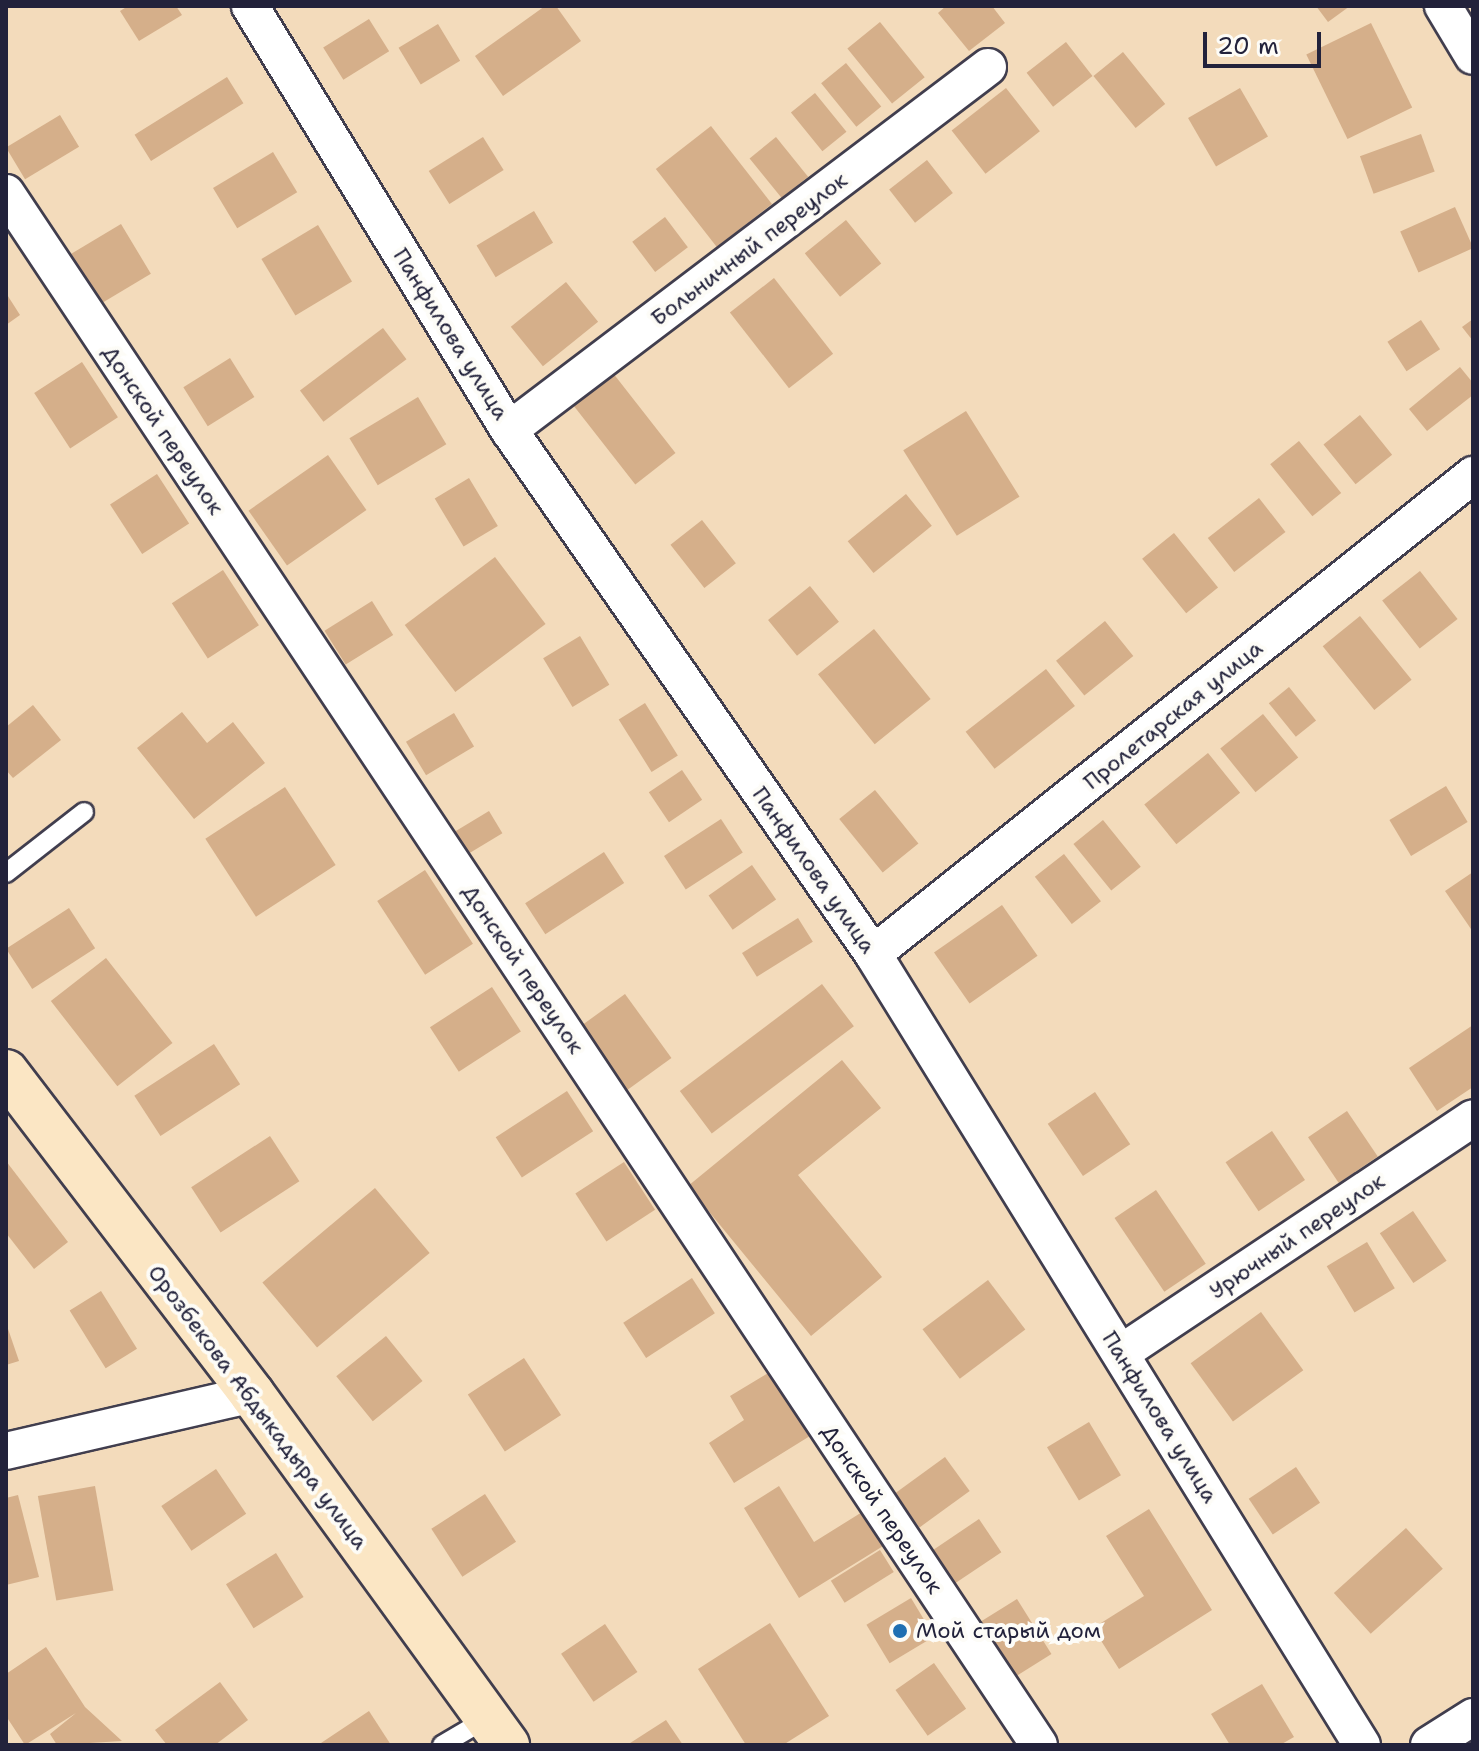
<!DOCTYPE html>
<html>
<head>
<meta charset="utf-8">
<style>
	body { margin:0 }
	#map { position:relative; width:1479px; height:1751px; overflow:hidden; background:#f3dbbb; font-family:"Shantell Sans",sans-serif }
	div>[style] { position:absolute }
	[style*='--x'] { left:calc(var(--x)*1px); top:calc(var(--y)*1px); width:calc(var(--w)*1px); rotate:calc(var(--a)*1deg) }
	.building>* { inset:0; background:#d5af8a; transform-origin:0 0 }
	.roads { filter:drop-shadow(2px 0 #413e4e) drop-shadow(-2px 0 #413e4e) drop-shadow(0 2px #413e4e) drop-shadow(0 -2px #413e4e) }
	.lane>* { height:18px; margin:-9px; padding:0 9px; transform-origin:9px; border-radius:9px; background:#fff }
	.street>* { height:36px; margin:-18px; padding:0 18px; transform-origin:18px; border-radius:18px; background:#fff }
	.secondary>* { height:44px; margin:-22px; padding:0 22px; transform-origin:22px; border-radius:22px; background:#fbe6c4 }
	.dots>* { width:22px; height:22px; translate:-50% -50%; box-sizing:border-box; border:4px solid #fdfcf7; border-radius:50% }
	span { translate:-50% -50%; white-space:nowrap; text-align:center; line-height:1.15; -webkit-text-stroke:8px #fdfcf7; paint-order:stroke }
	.street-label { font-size:22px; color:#22223b }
	.poi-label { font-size:22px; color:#22223b }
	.left { translate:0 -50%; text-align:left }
	.frame { position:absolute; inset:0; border:8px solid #22223b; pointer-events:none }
	.scale { position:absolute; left:1203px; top:32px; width:118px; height:36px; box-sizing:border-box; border:4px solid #22223b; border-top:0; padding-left:10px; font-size:24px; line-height:28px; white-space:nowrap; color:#22223b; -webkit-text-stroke:6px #fdfcf7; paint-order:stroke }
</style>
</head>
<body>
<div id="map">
	<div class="building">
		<i style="clip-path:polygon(128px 6px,176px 6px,182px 15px,139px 41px,120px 11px)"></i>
		<i style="clip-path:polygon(545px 6px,556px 6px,581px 41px,503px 96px,475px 56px)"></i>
		<i style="clip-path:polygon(946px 6px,992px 6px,1005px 23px,969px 51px,938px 13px)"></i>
		<i style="clip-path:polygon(1316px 6px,1350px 6px,1328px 22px)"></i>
		<i style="left:369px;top:19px;width:38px;height:54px;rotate:58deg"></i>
		<i style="left:880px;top:22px;width:71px;height:42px;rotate:51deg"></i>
		<i style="left:1371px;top:23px;width:94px;height:72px;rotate:64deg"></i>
		<i style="left:438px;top:24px;width:43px;height:46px;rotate:59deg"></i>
		<i style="left:1066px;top:42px;width:43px;height:50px;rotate:52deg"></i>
		<i style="left:1123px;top:52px;width:67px;height:38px;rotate:51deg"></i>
		<i style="left:846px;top:63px;width:56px;height:32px;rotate:51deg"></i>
		<i style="left:227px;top:77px;width:31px;height:109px;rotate:58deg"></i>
		<i style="left:1006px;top:88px;width:55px;height:69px;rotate:52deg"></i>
		<i style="left:1240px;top:88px;width:56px;height:60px;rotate:60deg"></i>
		<i style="left:815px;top:93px;width:50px;height:31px;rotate:51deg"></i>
		<i style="left:60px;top:115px;width:37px;height:63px;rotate:59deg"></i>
		<i style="left:711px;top:126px;width:99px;height:70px;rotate:52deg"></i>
		<i style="left:1421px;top:134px;width:40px;height:65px;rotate:70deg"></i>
		<i style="left:483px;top:137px;width:39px;height:64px;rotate:58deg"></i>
		<i style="left:776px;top:137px;width:51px;height:34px;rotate:51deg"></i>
		<i style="left:273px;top:152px;width:47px;height:70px;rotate:59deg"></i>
		<i style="left:927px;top:160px;width:42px;height:48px;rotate:52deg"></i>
		<i style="left:1455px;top:207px;width:45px;height:60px;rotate:66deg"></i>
		<i style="left:534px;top:211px;width:37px;height:67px;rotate:59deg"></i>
		<i style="left:665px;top:217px;width:38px;height:41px;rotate:53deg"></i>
		<i style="left:846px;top:220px;width:56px;height:53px;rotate:51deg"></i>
		<i style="left:121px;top:224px;width:58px;height:58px;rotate:59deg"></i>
		<i style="left:318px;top:225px;width:66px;height:66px;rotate:59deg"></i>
		<i style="left:774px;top:278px;width:96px;height:56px;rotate:52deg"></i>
		<i style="left:566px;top:282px;width:51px;height:71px;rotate:51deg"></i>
		<i style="clip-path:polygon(6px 293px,20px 315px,6px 325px)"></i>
		<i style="clip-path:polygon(1473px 319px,1473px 341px,1462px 327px)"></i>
		<i style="left:1421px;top:320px;width:35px;height:40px;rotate:57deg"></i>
		<i style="left:383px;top:328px;width:39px;height:104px;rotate:53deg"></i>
		<i style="left:230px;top:358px;width:46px;height:55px;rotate:58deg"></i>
		<i style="left:82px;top:362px;width:66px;height:57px;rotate:57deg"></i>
		<i style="clip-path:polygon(1460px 367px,1473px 383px,1473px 395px,1427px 431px,1409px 409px)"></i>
		<i style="left:609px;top:368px;width:108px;height:51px;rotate:52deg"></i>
		<i style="left:418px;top:397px;width:55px;height:80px;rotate:59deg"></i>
		<i style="left:966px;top:411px;width:101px;height:74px;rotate:58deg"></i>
		<i style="left:1360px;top:415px;width:51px;height:47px;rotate:51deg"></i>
		<i style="left:1299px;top:441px;width:67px;height:37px;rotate:51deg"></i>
		<i style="left:328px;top:455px;width:67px;height:97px;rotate:55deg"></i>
		<i style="left:157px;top:474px;width:59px;height:56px;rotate:57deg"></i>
		<i style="left:469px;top:478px;width:56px;height:40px;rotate:59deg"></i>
		<i style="left:906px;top:494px;width:41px;height:75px;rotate:51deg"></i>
		<i style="left:1259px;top:498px;width:43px;height:65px;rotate:52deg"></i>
		<i style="left:702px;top:520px;width:55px;height:40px;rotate:52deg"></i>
		<i style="left:1174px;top:533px;width:70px;height:41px;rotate:51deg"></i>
		<i style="left:495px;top:557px;width:84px;height:113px;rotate:53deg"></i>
		<i style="left:223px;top:570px;width:66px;height:61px;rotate:57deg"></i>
		<i style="left:1420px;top:571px;width:61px;height:48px;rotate:52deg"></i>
		<i style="left:810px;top:586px;width:46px;height:54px;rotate:51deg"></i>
		<i style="left:372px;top:601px;width:40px;height:56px;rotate:58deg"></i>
		<i style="left:1360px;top:616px;width:82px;height:48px;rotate:51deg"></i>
		<i style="left:1105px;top:621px;width:45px;height:63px;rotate:51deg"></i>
		<i style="left:874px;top:629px;width:90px;height:72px;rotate:51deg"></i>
		<i style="left:580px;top:636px;width:57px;height:43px;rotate:59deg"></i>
		<i style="left:1046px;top:669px;width:47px;height:102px;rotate:52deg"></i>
		<i style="left:1289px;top:687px;width:43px;height:26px;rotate:51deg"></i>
		<i style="left:645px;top:703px;width:62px;height:31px;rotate:58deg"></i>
		<i style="clip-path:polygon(33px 705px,61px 740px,13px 778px,6px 770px,6px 727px)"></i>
		<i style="clip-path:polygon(182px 712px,207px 743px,233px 722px,265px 763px,194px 819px,137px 748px)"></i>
		<i style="left:454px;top:713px;width:39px;height:56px;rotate:59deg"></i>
		<i style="left:1263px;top:714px;width:56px;height:55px;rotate:51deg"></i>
		<i style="left:1208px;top:753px;width:51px;height:82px;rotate:51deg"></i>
		<i style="left:682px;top:770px;width:36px;height:40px;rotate:56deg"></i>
		<i style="left:1446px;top:786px;width:42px;height:66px;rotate:59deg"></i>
		<i style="left:285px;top:787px;width:93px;height:95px;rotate:57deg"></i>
		<i style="left:875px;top:790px;width:69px;height:46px;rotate:51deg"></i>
		<i style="left:489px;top:811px;width:26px;height:44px;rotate:59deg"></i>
		<i style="left:721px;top:819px;width:40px;height:68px;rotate:57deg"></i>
		<i style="left:1103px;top:820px;width:60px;height:38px;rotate:51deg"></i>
		<i style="left:604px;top:852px;width:37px;height:94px;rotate:57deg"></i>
		<i style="left:1064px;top:854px;width:60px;height:37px;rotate:52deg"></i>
		<i style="left:752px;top:865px;width:42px;height:53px;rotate:55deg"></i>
		<i style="left:425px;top:870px;width:88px;height:57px;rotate:57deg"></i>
		<i style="clip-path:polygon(1473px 872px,1473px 932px,1445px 891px)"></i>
		<i style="left:1002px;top:905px;width:62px;height:83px;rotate:55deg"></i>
		<i style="left:69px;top:908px;width:48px;height:75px;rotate:57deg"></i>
		<i style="left:798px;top:918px;width:28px;height:66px;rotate:58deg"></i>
		<i style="left:106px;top:958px;width:108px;height:70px;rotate:52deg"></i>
		<i style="left:822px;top:984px;width:53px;height:178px;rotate:53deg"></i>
		<i style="left:492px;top:987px;width:53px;height:74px;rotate:57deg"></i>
		<i style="left:625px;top:994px;width:79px;height:58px;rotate:54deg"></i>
		<i style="clip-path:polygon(1473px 1025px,1473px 1087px,1437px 1111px,1409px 1068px)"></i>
		<i style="left:214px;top:1044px;width:48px;height:95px;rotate:57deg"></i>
		<i style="clip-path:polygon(842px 1060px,881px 1108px,798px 1175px,882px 1277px,811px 1336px,688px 1186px)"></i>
		<i style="left:567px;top:1091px;width:48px;height:85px;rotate:57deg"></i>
		<i style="left:1095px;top:1092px;width:63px;height:57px;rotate:56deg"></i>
		<i style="left:1347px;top:1111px;width:55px;height:47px;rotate:56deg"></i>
		<i style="left:1272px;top:1131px;width:59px;height:56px;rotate:56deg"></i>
		<i style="left:270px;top:1136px;width:54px;height:94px;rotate:57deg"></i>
		<i style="clip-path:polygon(6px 1161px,68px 1242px,34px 1269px,6px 1233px)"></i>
		<i style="left:624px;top:1162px;width:57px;height:58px;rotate:57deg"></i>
		<i style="left:375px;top:1188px;width:85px;height:147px;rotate:50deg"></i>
		<i style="left:1156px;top:1190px;width:89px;height:50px;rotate:56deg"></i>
		<i style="left:1413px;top:1211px;width:60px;height:40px;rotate:56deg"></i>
		<i style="left:1367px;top:1242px;width:54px;height:47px;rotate:59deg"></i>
		<i style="left:692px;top:1278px;width:42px;height:82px;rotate:57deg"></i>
		<i style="left:988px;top:1280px;width:62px;height:82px;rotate:53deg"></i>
		<i style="left:101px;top:1291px;width:68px;height:37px;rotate:58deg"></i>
		<i style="left:1261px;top:1312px;width:72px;height:87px;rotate:54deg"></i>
		<i style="clip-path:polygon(6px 1323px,19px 1361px,6px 1365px)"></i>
		<i style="left:386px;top:1336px;width:58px;height:64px;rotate:51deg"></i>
		<i style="left:524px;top:1358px;width:68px;height:67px;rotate:57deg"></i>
		<i style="clip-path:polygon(778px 1367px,818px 1431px,734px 1483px,709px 1443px,744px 1420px,730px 1396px)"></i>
		<i style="left:1089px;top:1422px;width:62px;height:49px;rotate:59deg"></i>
		<i style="left:945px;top:1457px;width:42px;height:62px;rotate:54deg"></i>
		<i style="left:1296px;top:1467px;width:43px;height:57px;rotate:56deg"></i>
		<i style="left:216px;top:1469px;width:54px;height:66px;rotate:56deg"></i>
		<i style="left:95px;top:1486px;width:106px;height:58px;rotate:80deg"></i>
		<i style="clip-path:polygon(779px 1486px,814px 1542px,867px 1509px,888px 1543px,799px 1598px,744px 1508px)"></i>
		<i style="left:485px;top:1494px;width:57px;height:64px;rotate:57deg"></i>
		<i style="clip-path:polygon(18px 1495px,39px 1577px,6px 1585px,6px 1498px)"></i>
		<i style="clip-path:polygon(1149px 1509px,1212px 1610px,1119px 1669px,1093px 1628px,1144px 1596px,1106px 1536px)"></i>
		<i style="left:979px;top:1519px;width:40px;height:58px;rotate:56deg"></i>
		<i style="left:1406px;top:1528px;width:55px;height:97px;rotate:48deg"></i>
		<i style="left:880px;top:1550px;width:26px;height:58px;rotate:58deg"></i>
		<i style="left:276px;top:1553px;width:52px;height:59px;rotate:58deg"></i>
		<i style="left:911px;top:1598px;width:45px;height:52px;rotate:59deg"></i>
		<i style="left:1017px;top:1599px;width:65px;height:54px;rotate:58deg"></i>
		<i style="clip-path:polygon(770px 1623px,829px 1716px,783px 1745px,746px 1745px,698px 1669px)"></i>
		<i style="left:605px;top:1624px;width:58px;height:53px;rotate:56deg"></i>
		<i style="clip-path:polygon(46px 1647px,85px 1707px,122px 1741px,57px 1745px,50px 1734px,76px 1713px,25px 1745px,6px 1716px,6px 1674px)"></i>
		<i style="left:934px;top:1663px;width:56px;height:47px;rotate:55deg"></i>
		<i style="clip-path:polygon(220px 1682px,248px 1720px,215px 1745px,167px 1745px,155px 1730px)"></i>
		<i style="clip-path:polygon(1262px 1684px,1294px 1737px,1280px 1745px,1230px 1745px,1211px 1714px)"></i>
		<i style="clip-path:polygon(369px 1711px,391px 1745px,318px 1745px)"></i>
		<i style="clip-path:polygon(666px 1720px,683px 1745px,627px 1745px)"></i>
	</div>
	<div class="roads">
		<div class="lane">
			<i style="--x:6;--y:873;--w:99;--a:-38"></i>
			<i style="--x:442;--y:1745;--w:51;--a:-30.6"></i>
		</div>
		<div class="street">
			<i style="--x:250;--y:6;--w:497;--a:58.6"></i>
			<i style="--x:509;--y:430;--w:638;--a:55.21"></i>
			<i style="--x:873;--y:954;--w:930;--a:58.28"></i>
			<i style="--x:1443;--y:6;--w:58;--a:59"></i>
			<i style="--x:6;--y:193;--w:1864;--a:56.35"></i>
			<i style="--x:509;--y:430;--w:601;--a:-37.16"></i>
			<i style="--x:873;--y:954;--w:768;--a:-38.6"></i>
			<i style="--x:1121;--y:1353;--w:423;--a:-33.7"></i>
			<i style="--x:6;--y:1451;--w:253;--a:-13"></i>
			<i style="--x:1429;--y:1745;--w:52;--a:-32.5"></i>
		</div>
		<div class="secondary">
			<i style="--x:6;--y:1072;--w:405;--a:52.6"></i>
			<i style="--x:252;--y:1394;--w:434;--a:54"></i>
		</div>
	</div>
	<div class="dots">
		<i style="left:900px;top:1631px;background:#1f6fb2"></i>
	</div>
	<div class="street-label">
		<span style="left:749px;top:249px;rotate:-37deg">Больничный переулок</span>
		<span style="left:451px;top:334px;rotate:58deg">Панфилова улица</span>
		<span style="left:163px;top:430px;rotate:56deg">Донской переулок</span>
		<span style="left:1173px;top:715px;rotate:-39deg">Пролетарская улица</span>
		<span style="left:814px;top:870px;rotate:55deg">Панфилова улица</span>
		<span style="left:523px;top:969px;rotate:56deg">Донской переулок</span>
		<span style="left:1297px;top:1236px;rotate:-34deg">Урючный переулок</span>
		<span style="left:258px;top:1407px;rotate:53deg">Орозбекова Абдыкадыра улица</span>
		<span style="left:1160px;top:1417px;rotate:58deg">Панфилова улица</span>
		<span style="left:882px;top:1509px;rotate:56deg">Донской переулок</span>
	</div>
	<div class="poi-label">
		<span class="left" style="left:916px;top:1631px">Мой старый дом</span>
	</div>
	<div class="frame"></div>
	<div class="scale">20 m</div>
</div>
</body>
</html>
